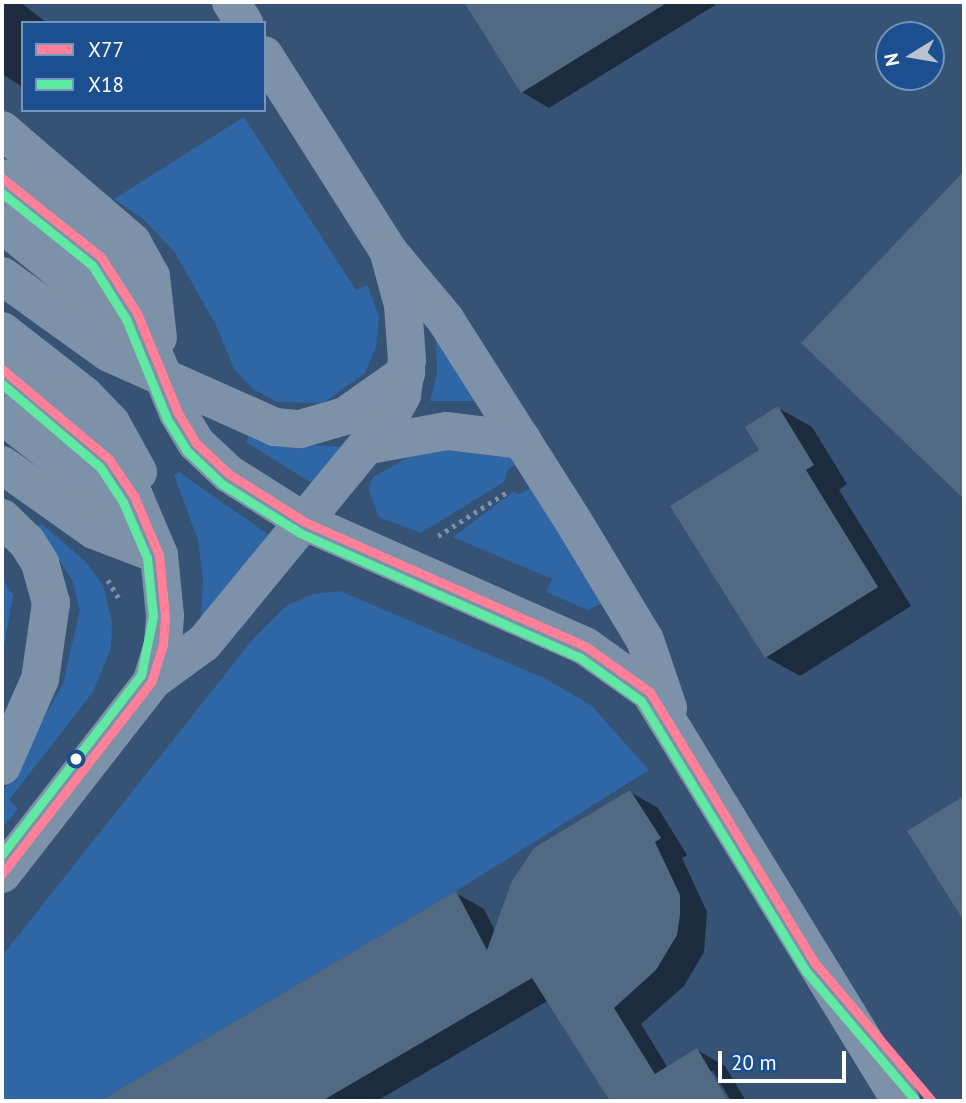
<!DOCTYPE html>
<html>
<head>
<meta charset="utf-8">
<style>
	body { margin:0 }
	#map { position:relative; width:966px; height:1103px; overflow:hidden; background:#365274; font-family:"PT Sans",sans-serif }
	div>[style] { position:absolute }
	.green>* { inset:0; background:#2f66a5 }
	.shadow>* { inset:0; background:#0007 }
	.building>* { inset:0; background:#526984 }
	.path>* { height:4.5px; margin-top:-2.25px; transform-origin:0; background:repeating-linear-gradient(90deg,#7d92a8 0 3.5px,transparent 0 8.5px) }
	.minor>* { height:38px; margin:-19px; padding:0 19px; transform-origin:19px; border-radius:19px; background:#7d92a8 }
	.bus-1>* { height:9px; margin:-4.5px; padding:0 4.5px; transform-origin:4.5px; border-radius:4.5px; background:#ff8098 }
	.bus-2>* { height:9px; margin:-4.5px; padding:0 4.5px; transform-origin:4.5px; border-radius:4.5px; background:#60e9a3 }
	.dots>* { width:19px; height:19px; translate:-50% -50%; box-sizing:border-box; border:4px solid #1b4f8f; border-radius:50% }
	span { translate:-50% -50%; white-space:nowrap; text-align:center; line-height:1.15; -webkit-text-stroke:7px #1b4f8f; paint-order:stroke }
	.frame { position:absolute; inset:0; border:4px solid #fff; pointer-events:none }
	.legend { position:absolute; left:21px; top:21px; width:245px; height:91px; box-sizing:border-box; background:#1b4f8f; border:2px solid #7695bc; margin:0; padding:9px 12px; list-style:none; font-size:21px; color:#fff }
	.legend li { display:flex; align-items:center; gap:14px; height:35px }
	.legend b { width:35px; border:2px solid #7695bc }
	.north { position:absolute; left:875px; top:21px; width:70px; height:70px; box-sizing:border-box; background:#1b4f8f; border:2px solid #7695bc; border-radius:50%; rotate:259deg; font-size:19px; font-weight:700; line-height:28px; text-align:center; color:#fff }
	.north::after { content:''; display:block; margin:auto; width:24px; height:32px; background:#b9c2ce; clip-path:polygon(50% 0,100% 100%,50% 72%,0 100%) }
	.scale { position:absolute; left:718px; top:1051px; width:128px; height:32px; box-sizing:border-box; border:4px solid #fff; border-top:0; padding-left:9px; font-size:21px; line-height:24px; white-space:nowrap; color:#fff; -webkit-text-stroke:5px #1b4f8f; paint-order:stroke }
</style>
</head>
<body>
<div id="map">
	<div class="green">
		<i style="clip-path:polygon(244px 117px,356px 290px,367px 285px,379px 317px,376px 347px,365px 373px,323px 403px,277px 402px,253px 389px,234px 369px,216px 325px,174px 251px,143px 219px,114px 199px)"></i>
		<i style="clip-path:polygon(436px 333px,477px 401px,430px 401px,437px 374px)"></i>
		<i style="clip-path:polygon(249px 436px,281px 443px,346px 447px,315px 485px,246px 442px)"></i>
		<i style="clip-path:polygon(447px 450px,512px 458px,516px 464px,508px 469px,504px 482px,421px 533px,379px 517px,368px 488px,373px 477px,411px 456px)"></i>
		<i style="clip-path:polygon(179px 472px,272px 537px,201px 621px,203px 579px,198px 540px,174px 475px)"></i>
		<i style="clip-path:polygon(532px 487px,602px 603px,588px 610px,546px 592px,552px 579px,453px 537px,513px 492px,520px 494px)"></i>
		<i style="clip-path:polygon(42px 524px,85px 561px,103px 585px,112px 621px,111px 648px,93px 692px,9px 800px,18px 809px,2px 829px,2px 793px,63px 684px,80px 610px,72px 580px,37px 526px)"></i>
		<i style="clip-path:polygon(2px 578px,13px 595px,2px 659px)"></i>
		<i style="clip-path:polygon(340px 591px,544px 678px,591px 705px,649px 770px,456px 891px,100px 1101px,2px 1101px,2px 956px,253px 639px,286px 606px,313px 594px)"></i>
	</div>
	<div class="shadow">
		<i style="clip-path:polygon(2px 2px,20px 2px,47px 23px,23px 23px,21px 86px,2px 74px)"></i>
		<i style="clip-path:polygon(467px 2px,720px 2px,549px 108px,522px 92px)"></i>
		<i style="clip-path:polygon(964px 174px,964px 497px,803px 343px)"></i>
		<i style="clip-path:polygon(778px 408px,812px 427px,847px 484px,839px 490px,911px 606px,800px 676px,766px 657px,761px 450px)"></i>
		<i style="clip-path:polygon(630px 792px,658px 808px,687px 855px,682px 858px,707px 912px,704px 952px,684px 986px,641px 1024px,668px 1068px,697px 1050px,725px 1066px,746px 1101px,731px 1101px,713px 1071px,709px 1071px,726px 1101px,610px 1101px,549px 1000px,377px 1101px,104px 1101px,456px 893px,484px 909px,495px 931px)"></i>
		<i style="clip-path:polygon(964px 798px,964px 918px,910px 831px)"></i>
	</div>
	<div class="building">
		<i style="clip-path:polygon(464px 2px,668px 2px,521px 93px)"></i>
		<i style="clip-path:polygon(964px 171px,964px 499px,801px 343px)"></i>
		<i style="clip-path:polygon(778px 406px,814px 465px,806px 470px,878px 587px,765px 658px,670px 506px,759px 450px,745px 427px)"></i>
		<i style="clip-path:polygon(630px 790px,661px 838px,655px 842px,680px 895px,680px 915px,677px 935px,656px 970px,614px 1008px,655px 1074px,697px 1048px,728px 1101px,610px 1101px,532px 978px,322px 1101px,100px 1101px,456px 891px,487px 950px,512px 881px,534px 848px)"></i>
		<i style="clip-path:polygon(964px 796px,964px 921px,907px 831px)"></i>
	</div>
	<div class="path">
		<i style="left:438px;top:536px;width:82px;rotate:-32.5deg"></i>
		<i style="left:108px;top:580px;width:23px;rotate:59deg"></i>
	</div>
	<div class="minor">
		<i style="left:231px;top:2px;width:25px;rotate:58deg"></i>
		<i style="left:264px;top:55px;width:233px;rotate:57.6deg"></i>
		<i style="left:389px;top:252px;width:87px;rotate:50.1deg"></i>
		<i style="left:445px;top:319px;width:237px;rotate:57.6deg"></i>
		<i style="left:572px;top:519px;width:141px;rotate:58.9deg"></i>
		<i style="left:645px;top:640px;width:72px;rotate:71.3deg"></i>
		<i style="left:2px;top:130px;width:172px;rotate:40.7deg"></i>
		<i style="left:132px;top:242px;width:39px;rotate:61deg"></i>
		<i style="left:151px;top:276px;width:62px;rotate:83.6deg"></i>
		<i style="left:2px;top:178px;width:127px;rotate:38.6deg"></i>
		<i style="left:101px;top:257px;width:67px;rotate:57.3deg"></i>
		<i style="left:137px;top:313px;width:108px;rotate:67.7deg"></i>
		<i style="left:178px;top:413px;width:35px;rotate:59deg"></i>
		<i style="left:196px;top:443px;width:45px;rotate:43.2deg"></i>
		<i style="left:229px;top:474px;width:90px;rotate:32.3deg"></i>
		<i style="left:305px;top:522px;width:306px;rotate:23.9deg"></i>
		<i style="left:585px;top:646px;width:80px;rotate:35.3deg"></i>
		<i style="left:650px;top:692px;width:480px;rotate:58.5deg"></i>
		<i style="left:2px;top:224px;width:107px;rotate:38.9deg"></i>
		<i style="left:85px;top:291px;width:89px;rotate:48.6deg"></i>
		<i style="left:2px;top:276px;width:132px;rotate:35.7deg"></i>
		<i style="left:109px;top:353px;width:182px;rotate:24deg"></i>
		<i style="left:275px;top:427px;width:25px;rotate:5deg"></i>
		<i style="left:300px;top:429px;width:47px;rotate:-16.1deg"></i>
		<i style="left:345px;top:416px;width:75px;rotate:-35.2deg"></i>
		<i style="left:2px;top:331px;width:104px;rotate:38deg"></i>
		<i style="left:84px;top:395px;width:39px;rotate:46deg"></i>
		<i style="left:111px;top:423px;width:56px;rotate:61.1deg"></i>
		<i style="left:2px;top:369px;width:95px;rotate:38.6deg"></i>
		<i style="left:76px;top:428px;width:45px;rotate:43.2deg"></i>
		<i style="left:109px;top:459px;width:45px;rotate:56deg"></i>
		<i style="left:134px;top:496px;width:64px;rotate:67deg"></i>
		<i style="left:159px;top:555px;width:61px;rotate:84.4deg"></i>
		<i style="left:165px;top:616px;width:28px;rotate:94deg"></i>
		<i style="left:163px;top:644px;width:39px;rotate:107deg"></i>
		<i style="left:2px;top:415px;width:131px;rotate:38.2deg"></i>
		<i style="left:105px;top:496px;width:40px;rotate:45deg"></i>
		<i style="left:369px;top:445px;width:79px;rotate:-10.2deg"></i>
		<i style="left:447px;top:431px;width:76px;rotate:6.8deg"></i>
		<i style="left:2px;top:465px;width:113px;rotate:35.2deg"></i>
		<i style="left:94px;top:530px;width:67px;rotate:20.9deg"></i>
		<i style="left:2px;top:518px;width:35px;rotate:44deg"></i>
		<i style="left:27px;top:542px;width:25px;rotate:58deg"></i>
		<i style="left:40px;top:563px;width:41px;rotate:74.6deg"></i>
		<i style="left:51px;top:603px;width:77px;rotate:98.2deg"></i>
		<i style="left:40px;top:679px;width:95px;rotate:113.6deg"></i>
		<i style="left:2px;top:874px;width:244px;rotate:-52.1deg"></i>
		<i style="left:152px;top:681px;width:64px;rotate:-36.2deg"></i>
		<i style="left:204px;top:643px;width:295px;rotate:-50.6deg"></i>
		<i style="left:391px;top:415px;width:23px;rotate:-61deg"></i>
		<i style="left:402px;top:395px;width:35px;rotate:-82deg"></i>
		<i style="left:407px;top:360px;width:55px;rotate:-94.2deg"></i>
		<i style="left:403px;top:305px;width:50px;rotate:-105.2deg"></i>
	</div>
	<div class="bus-1">
		<i style="left:2px;top:178px;width:127px;rotate:38.6deg"></i>
		<i style="left:101px;top:257px;width:67px;rotate:57.3deg"></i>
		<i style="left:137px;top:313px;width:108px;rotate:67.7deg"></i>
		<i style="left:178px;top:413px;width:35px;rotate:59deg"></i>
		<i style="left:196px;top:443px;width:45px;rotate:43.2deg"></i>
		<i style="left:229px;top:474px;width:90px;rotate:32.3deg"></i>
		<i style="left:305px;top:522px;width:306px;rotate:23.9deg"></i>
		<i style="left:585px;top:646px;width:80px;rotate:35.3deg"></i>
		<i style="left:650px;top:692px;width:317px;rotate:58.7deg"></i>
		<i style="left:815px;top:963px;width:181px;rotate:49.7deg"></i>
		<i style="left:2px;top:369px;width:140px;rotate:40.1deg"></i>
		<i style="left:109px;top:459px;width:45px;rotate:56deg"></i>
		<i style="left:134px;top:496px;width:64px;rotate:67deg"></i>
		<i style="left:159px;top:555px;width:61px;rotate:84.4deg"></i>
		<i style="left:165px;top:616px;width:28px;rotate:94deg"></i>
		<i style="left:163px;top:644px;width:39px;rotate:107deg"></i>
		<i style="left:152px;top:681px;width:244px;rotate:127.9deg"></i>
	</div>
	<div class="bus-2">
		<i style="left:2px;top:193px;width:115px;rotate:38.7deg"></i>
		<i style="left:92px;top:265px;width:64px;rotate:57.8deg"></i>
		<i style="left:126px;top:319px;width:108px;rotate:67.7deg"></i>
		<i style="left:167px;top:419px;width:38px;rotate:58deg"></i>
		<i style="left:187px;top:451px;width:48px;rotate:43.3deg"></i>
		<i style="left:222px;top:484px;width:92px;rotate:32.1deg"></i>
		<i style="left:300px;top:533px;width:305px;rotate:24deg"></i>
		<i style="left:579px;top:657px;width:76px;rotate:35.4deg"></i>
		<i style="left:641px;top:701px;width:315px;rotate:58.6deg"></i>
		<i style="left:805px;top:970px;width:172px;rotate:49.7deg"></i>
		<i style="left:2px;top:384px;width:128px;rotate:40.3deg"></i>
		<i style="left:100px;top:467px;width:42px;rotate:56.7deg"></i>
		<i style="left:123px;top:502px;width:61px;rotate:66.8deg"></i>
		<i style="left:147px;top:558px;width:58px;rotate:84.1deg"></i>
		<i style="left:153px;top:616px;width:60px;rotate:101.5deg"></i>
		<i style="left:141px;top:675px;width:227px;rotate:127.8deg"></i>
	</div>
	<div class="dots">
		<i style="left:76px;top:759px;background:#fff"></i>
	</div>
	<div class="frame"></div>
	<ul class="legend">
	<li><b style="height:9px;background:#ff8098"></b>X77</li>
	<li><b style="height:9px;background:#60e9a3"></b>X18</li>
	</ul>
	<div class="north">N</div>
	<div class="scale">20 m</div>
</div>
</body>
</html>
